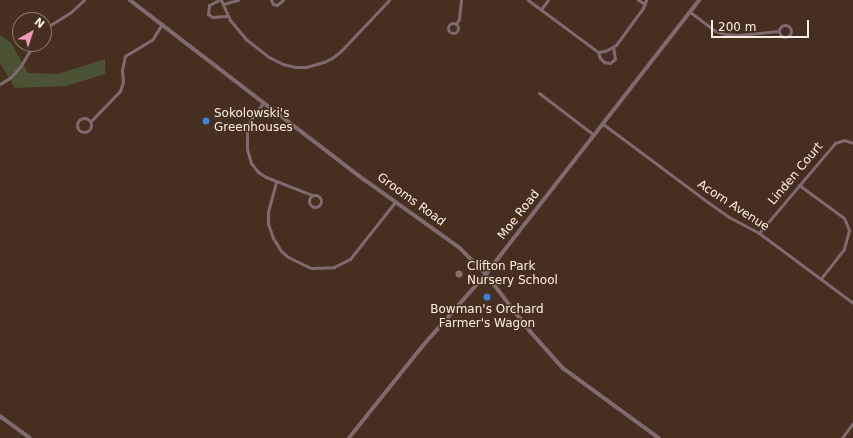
<!DOCTYPE html>
<html>
<head>
<meta charset="utf-8">
<style>
	body { margin:0 }
	#map { position:relative; width:853px; height:438px; overflow:hidden; background:#452f20; font-family:"DejaVu Sans",sans-serif }
	div>[style] { position:absolute }
	.green>* { inset:0; background:#4c5234 }
	.minor>* { height:3px; margin:-1.5px; padding:0 1.5px; transform-origin:1.5px; border-radius:1.5px; background:#7f6b6f }
	.minor>.ring { margin:-1.5px; padding:0; box-sizing:content-box; background:none; border:3px solid #7f6b6f; border-radius:50% }
	.tertiary>* { height:3.5px; margin:-1.75px; padding:0 1.75px; transform-origin:1.75px; border-radius:1.75px; background:#7f6b6f }
	.dots>* { width:11px; height:11px; translate:-50% -50%; box-sizing:border-box; border:2px solid #452f20; border-radius:50% }
	span { translate:-50% -50%; white-space:nowrap; text-align:center; line-height:1.15; -webkit-text-stroke:3px #452f20; paint-order:stroke }
	.poi-label { font-size:12px; color:#fdefe5 }
	.left { translate:0 -50%; text-align:left }
	.street-label { font-size:12px; color:#fdefe5 }
	.north { position:absolute; left:12px; top:12px; width:40px; height:40px; box-sizing:border-box; background:#452f20; border:1px solid #8f7c6f; border-radius:50%; rotate:39deg; font-size:11px; font-weight:700; line-height:16px; text-align:center; color:#fdefe5 }
	.north::after { content:''; display:block; margin:auto; width:14px; height:18px; background:#ef9ab8; clip-path:polygon(50% 0,100% 100%,50% 72%,0 100%) }
	.scale { position:absolute; left:711px; top:20px; width:98px; height:18px; box-sizing:border-box; border:2px solid #fdefe5; border-top:0; padding-left:5px; font-size:12px; line-height:14px; white-space:nowrap; color:#fdefe5; -webkit-text-stroke:3px #452f20; paint-order:stroke }
</style>
</head>
<body>
<div id="map">
	<div class="green">
		<i style="clip-path:polygon(0 35px,11px 43px,28px 73px,58px 74px,105px 59px,105px 74px,66px 86px,15px 88px,0 63px)"></i>
	</div>
	<div class="minor">
		<i style="left:219px;top:0;width:11px;rotate:153deg"></i>
		<i style="left:209px;top:5px;width:9px;rotate:96deg"></i>
		<i style="left:208px;top:14px;width:5px;rotate:37deg"></i>
		<i style="left:212px;top:17px;width:15px;rotate:-4deg"></i>
		<i style="left:221px;top:0;width:22px;rotate:66deg"></i>
		<i style="left:230px;top:20px;width:26px;rotate:50deg"></i>
		<i style="left:247px;top:40px;width:28px;rotate:38deg"></i>
		<i style="left:269px;top:57px;width:16px;rotate:27deg"></i>
		<i style="left:283px;top:64px;width:12px;rotate:14deg"></i>
		<i style="left:295px;top:67px;width:11px"></i>
		<i style="left:306px;top:67px;width:19px;rotate:-16deg"></i>
		<i style="left:324px;top:62px;width:9px;rotate:-27deg"></i>
		<i style="left:332px;top:58px;width:11px;rotate:-38deg"></i>
		<i style="left:341px;top:51px;width:70px;rotate:-46.7deg"></i>
		<i style="left:271px;top:0;width:4px;rotate:63deg"></i>
		<i style="left:273px;top:4px;width:4px;rotate:14deg"></i>
		<i style="left:277px;top:5px;width:8px;rotate:-40deg"></i>
		<i style="left:528px;top:0;width:87px;rotate:36.6deg"></i>
		<i style="left:598px;top:52px;width:6px;rotate:72deg"></i>
		<i style="left:600px;top:58px;width:6px;rotate:45deg"></i>
		<i style="left:604px;top:62px;width:6px;rotate:9deg"></i>
		<i style="left:610px;top:63px;width:6px;rotate:-39deg"></i>
		<i style="left:615px;top:59px;width:12px;rotate:-99deg"></i>
		<i style="left:638px;top:0;width:8px;rotate:30deg"></i>
		<i style="left:223px;top:4px;width:16px;rotate:-15deg"></i>
		<i style="left:541px;top:9px;width:11px;rotate:-52deg"></i>
		<i style="left:690px;top:12px;width:31px;rotate:37deg"></i>
		<i style="left:715px;top:31px;width:10px;rotate:17deg"></i>
		<i style="left:725px;top:34px;width:13px;rotate:4deg"></i>
		<i style="left:738px;top:35px;width:40px;rotate:-5.7deg"></i>
		<i class="ring" style="left:448px;top:23px;width:7px;height:7px"></i>
		<i style="left:456px;top:24px;width:6px;rotate:-59deg"></i>
		<i style="left:459px;top:19px;width:19px;rotate:-84deg"></i>
		<i class="ring" style="left:779px;top:25px;width:9px;height:9px"></i>
		<i style="left:44px;top:29px;width:32px;rotate:-32deg"></i>
		<i style="left:71px;top:12px;width:18px;rotate:-43deg"></i>
		<i style="left:598px;top:52px;width:7px;rotate:-8deg"></i>
		<i style="left:605px;top:51px;width:13px;rotate:-29deg"></i>
		<i style="left:616px;top:45px;width:46px;rotate:-53.9deg"></i>
		<i style="left:643px;top:8px;width:9px;rotate:-69deg"></i>
		<i style="left:0;top:84px;width:13px;rotate:-32deg"></i>
		<i style="left:11px;top:77px;width:13px;rotate:-48deg"></i>
		<i style="left:20px;top:67px;width:27px;rotate:-59deg"></i>
		<i style="left:539px;top:93px;width:69px;rotate:37.4deg"></i>
		<i style="left:263px;top:103px;width:22px;rotate:126deg"></i>
		<i style="left:250px;top:121px;width:9px;rotate:111deg"></i>
		<i style="left:247px;top:129px;width:20px;rotate:90deg"></i>
		<i style="left:247px;top:149px;width:15px;rotate:74deg"></i>
		<i style="left:251px;top:163px;width:11px;rotate:52deg"></i>
		<i style="left:258px;top:172px;width:9px;rotate:32deg"></i>
		<i style="left:266px;top:177px;width:49px;rotate:21.4deg"></i>
		<i class="ring" style="left:77px;top:118px;width:11px;height:11px"></i>
		<i style="left:91px;top:121px;width:42px;rotate:-46deg"></i>
		<i style="left:120px;top:91px;width:9px;rotate:-72deg"></i>
		<i style="left:123px;top:82px;width:12px;rotate:-95deg"></i>
		<i style="left:122px;top:70px;width:14px;rotate:-78deg"></i>
		<i style="left:125px;top:56px;width:31px;rotate:-31deg"></i>
		<i style="left:152px;top:40px;width:19px;rotate:-58deg"></i>
		<i style="left:603px;top:124px;width:132px;rotate:36.7deg"></i>
		<i style="left:709px;top:203px;width:24px;rotate:35deg"></i>
		<i style="left:729px;top:217px;width:34px;rotate:28deg"></i>
		<i style="left:759px;top:233px;width:117px;rotate:36.7deg"></i>
		<i style="left:276px;top:182px;width:30px;rotate:105deg"></i>
		<i style="left:268px;top:211px;width:13px;rotate:90deg"></i>
		<i style="left:268px;top:224px;width:15px;rotate:70deg"></i>
		<i style="left:273px;top:238px;width:15px;rotate:58deg"></i>
		<i style="left:281px;top:251px;width:9px;rotate:41deg"></i>
		<i style="left:288px;top:257px;width:25px;rotate:26deg"></i>
		<i style="left:311px;top:268px;width:23px;rotate:-2deg"></i>
		<i style="left:334px;top:267px;width:18px;rotate:-27deg"></i>
		<i style="left:350px;top:259px;width:73px;rotate:-51.7deg"></i>
		<i style="left:799px;top:185px;width:56px;rotate:36.3deg"></i>
		<i style="left:844px;top:218px;width:13px;rotate:67deg"></i>
		<i style="left:849px;top:230px;width:20px;rotate:105deg"></i>
		<i style="left:844px;top:249px;width:37px;rotate:128deg"></i>
		<i class="ring" style="left:309px;top:195px;width:9px;height:9px"></i>
		<i style="left:759px;top:233px;width:118px;rotate:-49.8deg"></i>
		<i style="left:835px;top:143px;width:9px;rotate:-18deg"></i>
		<i style="left:844px;top:140px;width:9px;rotate:18deg"></i>
		<i style="left:842px;top:438px;width:19px;rotate:-54deg"></i>
	</div>
	<div class="tertiary">
		<i style="left:130px;top:0;width:296px;rotate:37.5deg"></i>
		<i style="left:365px;top:180px;width:115px;rotate:35.5deg"></i>
		<i style="left:459px;top:247px;width:38px;rotate:45deg"></i>
		<i style="left:486px;top:274px;width:72px;rotate:52.3deg"></i>
		<i style="left:530px;top:331px;width:50px;rotate:48.3deg"></i>
		<i style="left:563px;top:368px;width:119px;rotate:36.1deg"></i>
		<i style="left:0;top:416px;width:37px;rotate:36deg"></i>
		<i style="left:349px;top:438px;width:115px;rotate:-51.3deg"></i>
		<i style="left:421px;top:348px;width:98px;rotate:-48.7deg"></i>
		<i style="left:486px;top:274px;width:347px;rotate:-52.1deg"></i>
	</div>
	<div class="dots">
		<i style="left:206px;top:121px;background:#3f7fe0"></i>
		<i style="left:459px;top:274px;background:#8d6e63"></i>
		<i style="left:487px;top:297px;background:#3f7fe0"></i>
	</div>
	<div class="poi-label">
		<span class="left" style="left:214px;top:121px">Sokolowski's<br>Greenhouses</span>
		<span class="left" style="left:467px;top:274px">Clifton Park<br>Nursery School</span>
		<span style="left:487px;top:317px">Bowman's Orchard<br>Farmer's Wagon</span>
	</div>
	<div class="street-label">
		<span style="left:796px;top:174px;rotate:-50deg">Linden Court</span>
		<span style="left:411px;top:200px;rotate:36deg">Grooms Road</span>
		<span style="left:733px;top:206px;rotate:33deg">Acorn Avenue</span>
		<span style="left:519px;top:215px;rotate:-52deg">Moe Road</span>
	</div>
	<div class="north">N</div>
	<div class="scale">200 m</div>
</div>
</body>
</html>
